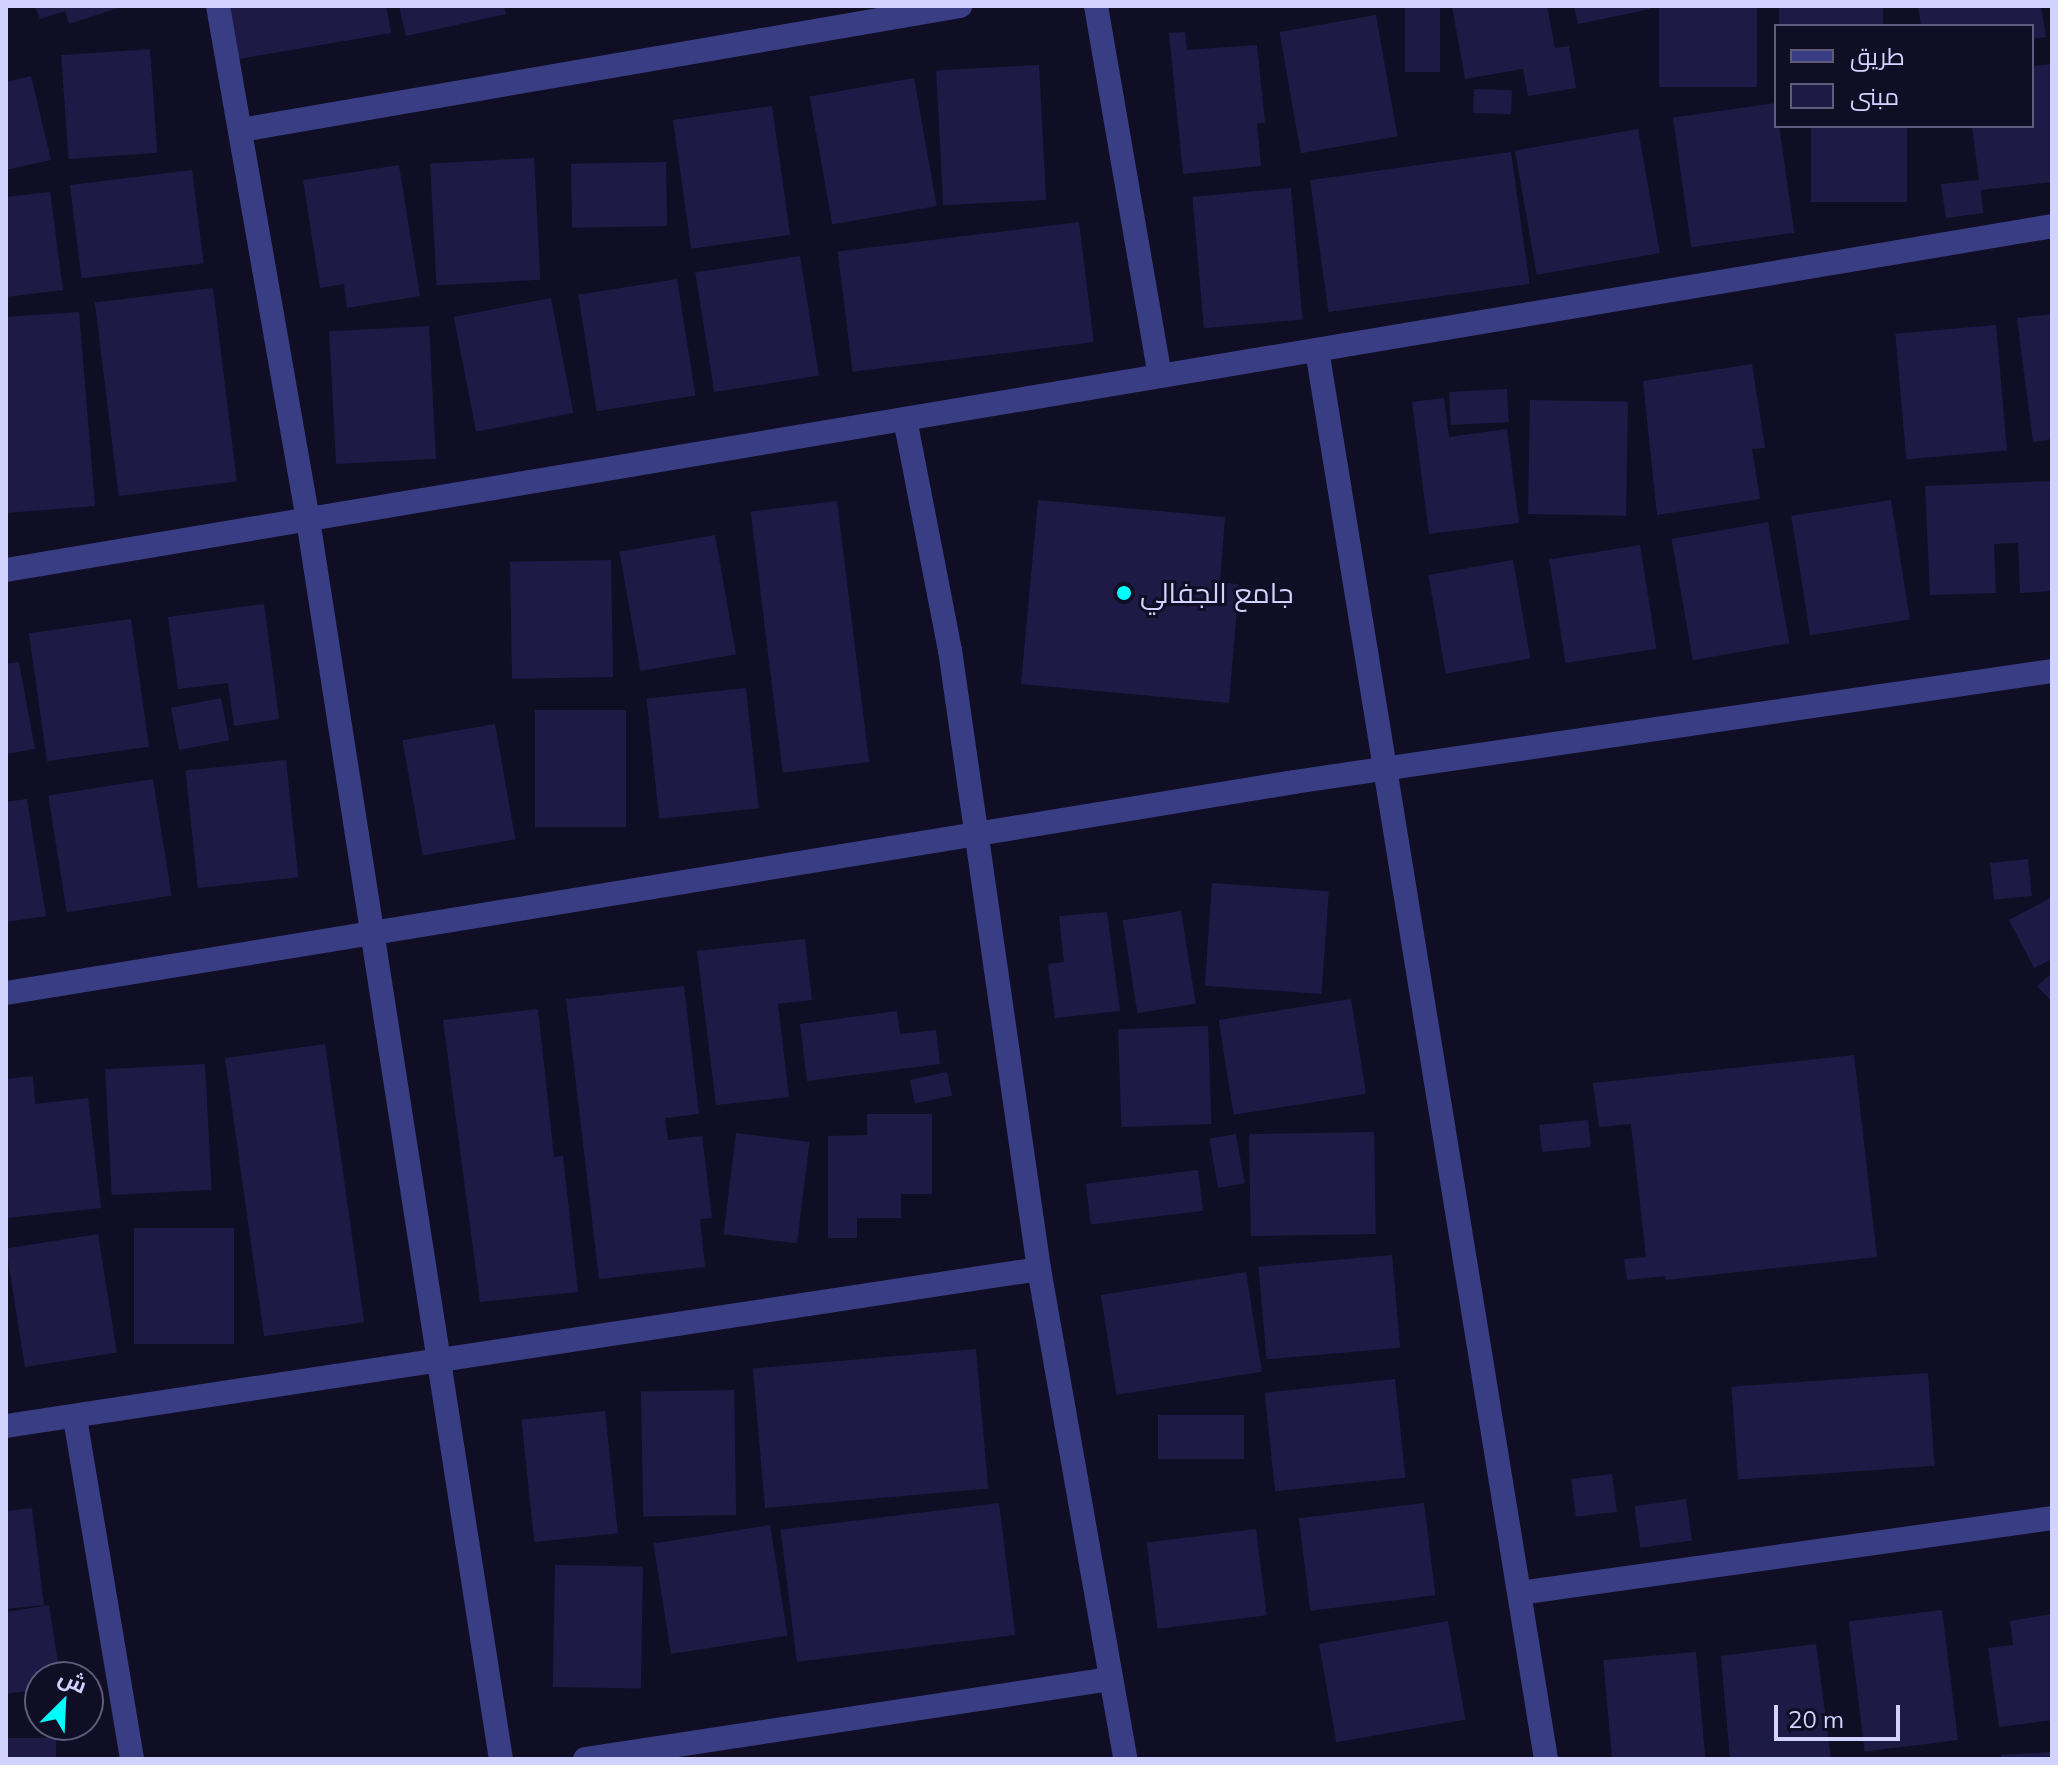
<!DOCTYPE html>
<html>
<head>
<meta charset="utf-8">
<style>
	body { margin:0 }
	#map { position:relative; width:2058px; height:1765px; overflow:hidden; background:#100e25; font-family:Mulish,Cairo,sans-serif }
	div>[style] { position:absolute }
	.building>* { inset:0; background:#1e1a46; transform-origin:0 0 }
	.street>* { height:24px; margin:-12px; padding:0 12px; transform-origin:12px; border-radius:12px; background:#393e84 }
	.dots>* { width:22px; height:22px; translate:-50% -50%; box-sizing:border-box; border:4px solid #100e25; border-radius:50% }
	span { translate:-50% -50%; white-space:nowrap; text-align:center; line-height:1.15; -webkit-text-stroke:6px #100e25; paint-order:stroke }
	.poi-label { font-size:28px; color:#d2d2ff }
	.left { translate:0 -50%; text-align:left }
	.frame { position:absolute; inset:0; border:8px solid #d2d2ff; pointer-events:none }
	.legend { position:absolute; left:1774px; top:24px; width:260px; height:104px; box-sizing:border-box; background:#100e25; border:2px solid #5e5c7c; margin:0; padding:10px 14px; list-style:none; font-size:24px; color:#d2d2ff }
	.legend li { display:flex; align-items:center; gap:16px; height:40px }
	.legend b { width:40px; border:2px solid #5e5c7c }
	.north { position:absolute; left:24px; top:1661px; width:80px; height:80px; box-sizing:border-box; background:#100e25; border:2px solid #5e5c7c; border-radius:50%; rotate:24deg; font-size:22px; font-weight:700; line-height:32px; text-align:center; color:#d2d2ff }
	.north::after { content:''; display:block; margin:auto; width:28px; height:36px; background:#00fdfc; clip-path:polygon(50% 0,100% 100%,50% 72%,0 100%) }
	.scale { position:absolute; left:1774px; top:1705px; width:126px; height:36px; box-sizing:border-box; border:4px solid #d2d2ff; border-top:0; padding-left:10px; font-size:24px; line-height:28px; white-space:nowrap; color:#d2d2ff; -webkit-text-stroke:6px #100e25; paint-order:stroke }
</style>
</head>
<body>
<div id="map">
	<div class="building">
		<i style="clip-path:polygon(35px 6px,121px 6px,121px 7px,69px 24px,65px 11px,40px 19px)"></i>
		<i style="clip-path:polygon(229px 6px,386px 6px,391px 33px,238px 59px)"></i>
		<i style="clip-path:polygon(399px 6px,504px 6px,506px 14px,406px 36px)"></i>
		<i style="left:1405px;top:6px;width:35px;height:66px"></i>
		<i style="clip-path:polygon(1452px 6px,1547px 6px,1555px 48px,1569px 46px,1576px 88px,1528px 96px,1523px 69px,1465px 79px)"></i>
		<i style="clip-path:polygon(1574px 6px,1650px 6px,1650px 9px,1578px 24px)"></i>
		<i style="left:1659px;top:6px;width:98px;height:81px"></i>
		<i style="left:1779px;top:6px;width:104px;height:20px"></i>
		<i style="clip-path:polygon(1918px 6px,2041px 6px,2046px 37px,2032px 39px,2032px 26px,1921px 26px)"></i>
		<i style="left:1376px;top:15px;width:123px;height:98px;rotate:80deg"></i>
		<i style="clip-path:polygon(1185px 32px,1187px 50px,1257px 45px,1265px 123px,1257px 123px,1261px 166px,1183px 174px,1169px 33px)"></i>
		<i style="left:150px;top:49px;width:104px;height:89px;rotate:86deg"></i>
		<i style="clip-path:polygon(2052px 64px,2052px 182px,1981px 190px,1983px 213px,1946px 218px,1941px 184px,1979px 180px,1972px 126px,2032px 126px,2032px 66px)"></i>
		<i style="left:1039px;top:65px;width:135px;height:103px;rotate:87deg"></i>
		<i style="clip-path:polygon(31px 76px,51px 160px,6px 170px,6px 82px)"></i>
		<i style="left:914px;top:78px;width:130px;height:106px;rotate:80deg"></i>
		<i style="left:1474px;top:89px;width:38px;height:24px;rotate:2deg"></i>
		<i style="left:1776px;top:103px;width:131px;height:104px;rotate:82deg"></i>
		<i style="left:772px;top:106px;width:130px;height:100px;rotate:82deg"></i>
		<i style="left:1811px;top:126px;width:96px;height:76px"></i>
		<i style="left:1638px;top:129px;width:126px;height:125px;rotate:80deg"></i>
		<i style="left:1511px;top:152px;width:133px;height:203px;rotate:82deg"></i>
		<i style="left:534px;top:158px;width:122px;height:104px;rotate:87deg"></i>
		<i style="left:666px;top:162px;width:64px;height:95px;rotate:89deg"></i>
		<i style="clip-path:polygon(399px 165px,420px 296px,347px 308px,344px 284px,320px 288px,303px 180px)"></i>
		<i style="left:192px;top:170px;width:94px;height:123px;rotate:83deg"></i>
		<i style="left:1291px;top:188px;width:132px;height:99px;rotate:85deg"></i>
		<i style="clip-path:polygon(50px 192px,63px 290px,6px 297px,6px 197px)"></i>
		<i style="left:1079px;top:222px;width:121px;height:243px;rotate:83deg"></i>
		<i style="left:800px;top:256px;width:121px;height:106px;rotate:81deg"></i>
		<i style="left:677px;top:279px;width:118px;height:100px;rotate:81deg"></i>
		<i style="left:213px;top:288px;width:195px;height:119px;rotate:83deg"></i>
		<i style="left:551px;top:298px;width:117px;height:99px;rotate:79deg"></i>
		<i style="clip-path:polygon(79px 312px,95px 506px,6px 513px,6px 317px)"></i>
		<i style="clip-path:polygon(2052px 314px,2052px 439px,2033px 442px,2017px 318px)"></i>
		<i style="left:1996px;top:325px;width:126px;height:101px;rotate:85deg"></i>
		<i style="left:429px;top:326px;width:133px;height:100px;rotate:87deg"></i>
		<i style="clip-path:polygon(1752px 364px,1765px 448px,1752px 449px,1760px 499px,1657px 515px,1643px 381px)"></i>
		<i style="left:1507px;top:389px;width:33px;height:58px;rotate:87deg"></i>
		<i style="clip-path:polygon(1444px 398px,1449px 437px,1507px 429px,1519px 523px,1429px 534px,1412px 402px)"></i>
		<i style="left:1530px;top:400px;width:98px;height:114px;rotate:1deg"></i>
		<i style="clip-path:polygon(2052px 481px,2052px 591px,2020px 593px,2018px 543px,1994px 544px,1996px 593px,1930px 595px,1925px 486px)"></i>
		<i style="clip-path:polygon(1038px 500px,1225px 517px,1220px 583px,1239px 584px,1229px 703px,1021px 684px)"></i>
		<i style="left:1891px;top:500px;width:121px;height:101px;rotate:81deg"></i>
		<i style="left:837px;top:501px;width:263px;height:87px;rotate:83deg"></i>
		<i style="left:1768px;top:522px;width:123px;height:98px;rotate:80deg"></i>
		<i style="left:715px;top:535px;width:121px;height:97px;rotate:80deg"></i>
		<i style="left:1640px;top:545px;width:105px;height:92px;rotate:81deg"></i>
		<i style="left:611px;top:560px;width:117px;height:101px;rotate:89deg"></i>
		<i style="left:1513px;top:560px;width:100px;height:86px;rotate:80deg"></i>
		<i style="clip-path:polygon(264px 604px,279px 719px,234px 726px,228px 683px,178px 689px,168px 617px)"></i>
		<i style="left:131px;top:619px;width:129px;height:103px;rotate:82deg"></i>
		<i style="clip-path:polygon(19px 662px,35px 749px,6px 754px,6px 664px)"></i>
		<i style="left:746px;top:688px;width:121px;height:100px;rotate:84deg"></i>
		<i style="left:221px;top:698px;width:43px;height:51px;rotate:79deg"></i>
		<i style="left:626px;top:710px;width:117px;height:91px;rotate:90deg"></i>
		<i style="left:495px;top:724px;width:117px;height:94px;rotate:80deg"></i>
		<i style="left:286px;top:760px;width:118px;height:101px;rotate:84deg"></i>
		<i style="left:153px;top:779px;width:118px;height:106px;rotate:81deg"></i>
		<i style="clip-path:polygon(27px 799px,46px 916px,6px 922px,6px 802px)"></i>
		<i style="left:2028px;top:859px;width:37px;height:38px;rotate:84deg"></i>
		<i style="left:1212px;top:883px;width:117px;height:103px;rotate:4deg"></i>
		<i style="clip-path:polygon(2052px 897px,2052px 959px,2034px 968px,2009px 920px)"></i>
		<i style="left:1181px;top:911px;width:94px;height:59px;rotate:81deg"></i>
		<i style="clip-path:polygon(1107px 912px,1120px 1011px,1055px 1018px,1048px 964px,1064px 962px,1059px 916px)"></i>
		<i style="clip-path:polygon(805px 939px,812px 1000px,778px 1004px,789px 1097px,716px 1105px,697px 951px)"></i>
		<i style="clip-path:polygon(2052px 973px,2052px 1002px,2037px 986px)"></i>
		<i style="clip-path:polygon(684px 986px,699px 1114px,665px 1118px,668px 1140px,702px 1136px,712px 1218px,700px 1219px,705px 1267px,599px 1279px,566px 999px)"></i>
		<i style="left:1351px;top:999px;width:96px;height:134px;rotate:81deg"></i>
		<i style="clip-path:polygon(538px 1009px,554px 1157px,563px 1156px,578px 1292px,480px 1302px,443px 1020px)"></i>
		<i style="clip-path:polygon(897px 1011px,900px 1034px,936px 1030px,940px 1064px,807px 1081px,800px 1024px)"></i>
		<i style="left:1208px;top:1026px;width:98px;height:90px;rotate:88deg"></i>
		<i style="left:325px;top:1044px;width:281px;height:101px;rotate:82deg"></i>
		<i style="clip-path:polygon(1854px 1055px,1877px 1257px,1666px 1280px,1665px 1276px,1627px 1280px,1624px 1259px,1646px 1257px,1631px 1124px,1599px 1127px,1593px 1083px)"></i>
		<i style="left:205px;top:1064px;width:126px;height:100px;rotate:87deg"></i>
		<i style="left:947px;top:1072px;width:24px;height:38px;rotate:78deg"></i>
		<i style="clip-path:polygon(33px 1076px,35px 1104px,88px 1098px,101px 1208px,6px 1218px,6px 1079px)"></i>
		<i style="clip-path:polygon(867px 1114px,932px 1114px,932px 1194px,901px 1194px,901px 1218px,857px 1218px,857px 1238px,828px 1238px,828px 1136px,867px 1135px)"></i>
		<i style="left:1588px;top:1120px;width:27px;height:49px;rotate:84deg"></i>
		<i style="left:1374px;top:1132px;width:102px;height:125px;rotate:89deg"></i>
		<i style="left:736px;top:1133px;width:74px;height:102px;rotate:7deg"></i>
		<i style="left:1236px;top:1134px;width:50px;height:27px;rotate:80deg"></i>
		<i style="left:1198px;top:1170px;width:41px;height:113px;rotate:83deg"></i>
		<i style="left:134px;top:1228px;width:100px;height:116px"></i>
		<i style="left:98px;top:1234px;width:120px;height:93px;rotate:81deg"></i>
		<i style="left:1392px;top:1255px;width:93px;height:134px;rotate:85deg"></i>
		<i style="left:1246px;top:1272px;width:101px;height:147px;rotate:81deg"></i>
		<i style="left:976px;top:1349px;width:140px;height:224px;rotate:85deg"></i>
		<i style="left:1928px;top:1373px;width:93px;height:197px;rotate:86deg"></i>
		<i style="left:1395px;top:1379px;width:99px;height:131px;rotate:84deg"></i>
		<i style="left:734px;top:1390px;width:125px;height:93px;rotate:89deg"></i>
		<i style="left:605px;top:1411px;width:123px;height:84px;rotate:84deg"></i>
		<i style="left:1244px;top:1415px;width:44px;height:86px;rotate:90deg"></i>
		<i style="left:1612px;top:1474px;width:38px;height:41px;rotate:83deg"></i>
		<i style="left:1686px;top:1499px;width:42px;height:52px;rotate:82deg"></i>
		<i style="left:999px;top:1503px;width:133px;height:220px;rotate:83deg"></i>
		<i style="left:1424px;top:1503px;width:93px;height:126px;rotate:83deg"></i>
		<i style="clip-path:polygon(32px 1508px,44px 1605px,6px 1609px,6px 1511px)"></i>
		<i style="left:770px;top:1525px;width:112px;height:118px;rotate:81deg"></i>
		<i style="left:1256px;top:1529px;width:87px;height:110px;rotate:83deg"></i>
		<i style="left:555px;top:1565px;width:88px;height:122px;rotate:1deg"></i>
		<i style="clip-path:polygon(49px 1605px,60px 1677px,40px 1677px,40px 1689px,6px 1694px,6px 1612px)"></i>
		<i style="left:1942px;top:1610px;width:131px;height:94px;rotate:83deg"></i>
		<i style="clip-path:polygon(2052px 1614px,2052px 1720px,1999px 1727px,1988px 1648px,2013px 1645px,2010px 1621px)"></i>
		<i style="left:1448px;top:1621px;width:100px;height:131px;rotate:80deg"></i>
		<i style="clip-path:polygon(1816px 1644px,1831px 1759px,1730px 1759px,1721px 1656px)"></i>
		<i style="left:1696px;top:1652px;width:107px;height:93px;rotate:85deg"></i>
		<i style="left:56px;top:1738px;width:21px;height:50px;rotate:90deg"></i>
		<i style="clip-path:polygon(2052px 1752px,2052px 1759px,2001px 1759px,2001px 1755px)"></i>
	</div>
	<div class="street">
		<i style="left:218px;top:6px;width:522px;rotate:80.07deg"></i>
		<i style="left:308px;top:520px;width:1254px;rotate:81.15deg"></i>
		<i style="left:1096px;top:6px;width:375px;rotate:80.2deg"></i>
		<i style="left:241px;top:130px;width:730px;rotate:-9.79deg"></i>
		<i style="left:1317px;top:350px;width:1427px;rotate:80.77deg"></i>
		<i style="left:905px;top:419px;width:235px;rotate:79deg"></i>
		<i style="left:950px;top:650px;width:625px;rotate:81.82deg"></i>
		<i style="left:1039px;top:1269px;width:497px;rotate:80deg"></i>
		<i style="left:6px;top:570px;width:2075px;rotate:-9.54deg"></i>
		<i style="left:6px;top:993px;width:1305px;rotate:-9.3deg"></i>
		<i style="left:1294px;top:782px;width:766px;rotate:-8.33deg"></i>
		<i style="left:75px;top:1418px;width:346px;rotate:80.5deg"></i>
		<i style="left:6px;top:1426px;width:1045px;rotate:-8.64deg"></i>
		<i style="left:1520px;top:1593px;width:537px;rotate:-8.02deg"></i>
		<i style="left:585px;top:1759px;width:532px;rotate:-8.65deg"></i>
	</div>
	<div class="dots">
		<i style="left:1124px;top:593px;background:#00fdfc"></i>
	</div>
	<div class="poi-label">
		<span class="left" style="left:1140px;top:593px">جامع الجفالي</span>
	</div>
	<div class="frame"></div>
	<ul class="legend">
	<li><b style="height:10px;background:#393e84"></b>طريق</li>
	<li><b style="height:22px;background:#1e1a46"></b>مبنى</li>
	</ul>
	<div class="north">ش</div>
	<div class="scale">20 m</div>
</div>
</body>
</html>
